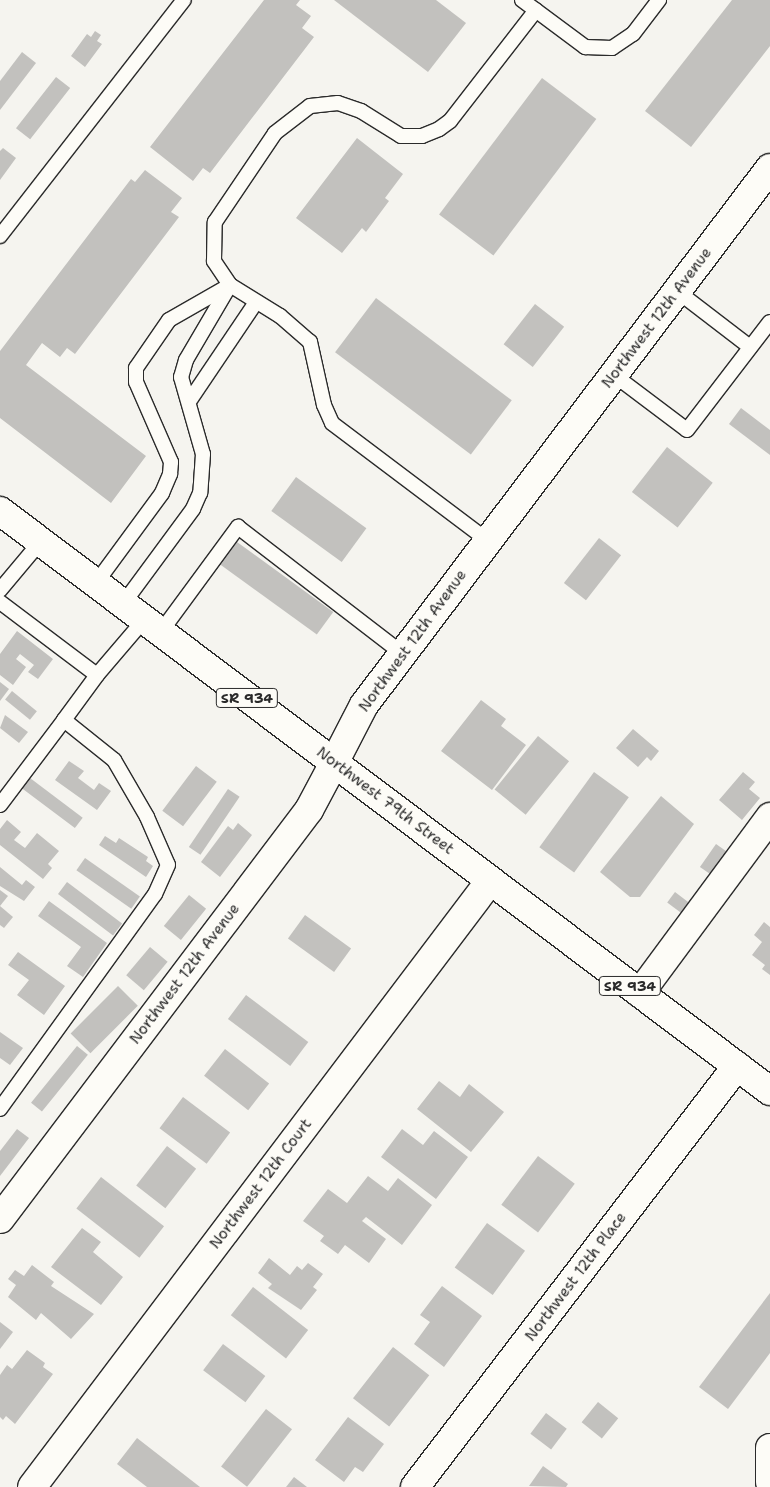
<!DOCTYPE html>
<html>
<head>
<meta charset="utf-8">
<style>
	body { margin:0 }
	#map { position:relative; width:770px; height:1487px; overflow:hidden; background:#f5f4ef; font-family:"Shantell Sans",sans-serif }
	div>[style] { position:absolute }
	.building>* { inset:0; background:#c2c1be; transform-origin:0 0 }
	.roads { filter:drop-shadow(1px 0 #2b2b2b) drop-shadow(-1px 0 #2b2b2b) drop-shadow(0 1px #2b2b2b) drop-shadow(0 -1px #2b2b2b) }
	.lane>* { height:14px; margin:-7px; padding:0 7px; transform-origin:7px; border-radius:7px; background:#fdfcf7 }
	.street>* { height:28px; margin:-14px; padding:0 14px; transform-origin:14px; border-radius:14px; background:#fdfcf7 }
	.secondary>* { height:28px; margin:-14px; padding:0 14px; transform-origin:14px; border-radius:14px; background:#fdfcf7 }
	.primary>* { height:28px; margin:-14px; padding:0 14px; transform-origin:14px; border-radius:14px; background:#fdfcf7 }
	span { translate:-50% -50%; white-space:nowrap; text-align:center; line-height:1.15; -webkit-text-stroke:4.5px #fdfcf7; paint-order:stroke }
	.shield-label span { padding:1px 4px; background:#fdfcf7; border:1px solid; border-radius:4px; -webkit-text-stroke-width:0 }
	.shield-label { font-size:14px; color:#2b2b2b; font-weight:700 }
	.street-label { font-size:15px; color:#2b2b2b }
</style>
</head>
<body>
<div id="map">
	<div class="building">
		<i style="clip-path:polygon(264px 0,300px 0,296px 5px,311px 16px,302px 28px,314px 37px,210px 173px,203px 168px,193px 181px,150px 147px)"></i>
		<i style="clip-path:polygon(334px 0,436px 0,466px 23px,428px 72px)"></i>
		<i style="clip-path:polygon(732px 0,770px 0,770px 46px,691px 147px,645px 111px)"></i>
		<i style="clip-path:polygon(95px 31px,101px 35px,97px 41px,102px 44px,85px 67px,71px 56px,87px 34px,91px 37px)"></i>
		<i style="clip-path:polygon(22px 52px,36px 63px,0 110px,0 81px)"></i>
		<i style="left:56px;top:77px;width:18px;height:65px;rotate:38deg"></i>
		<i style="left:542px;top:78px;width:68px;height:171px;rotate:37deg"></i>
		<i style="clip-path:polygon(357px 138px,403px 174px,385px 198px,389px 201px,366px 232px,362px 228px,342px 253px,296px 218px)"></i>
		<i style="clip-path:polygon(3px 148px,16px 158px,0 180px,0 151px)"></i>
		<i style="clip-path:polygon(145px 170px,182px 198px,171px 212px,179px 217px,75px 354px,67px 348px,60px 357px,42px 343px,26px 365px,146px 456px,111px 503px,0 418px,0 351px,131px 179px,135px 182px)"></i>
		<i style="left:376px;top:298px;width:170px;height:68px;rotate:37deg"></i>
		<i style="left:535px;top:304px;width:37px;height:51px;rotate:38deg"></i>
		<i style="clip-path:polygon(741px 408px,770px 430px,770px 455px,729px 424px)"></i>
		<i style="left:667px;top:447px;width:58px;height:57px;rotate:38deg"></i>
		<i style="left:296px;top:477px;width:87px;height:42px;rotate:36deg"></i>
		<i style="left:599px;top:538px;width:28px;height:57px;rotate:38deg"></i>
		<i style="left:237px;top:542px;width:119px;height:28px;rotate:36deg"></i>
		<i style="clip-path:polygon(17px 631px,53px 659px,38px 679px,28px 672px,34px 665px,20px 654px,16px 659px,26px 667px,13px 685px,0 675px,0 654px)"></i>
		<i style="clip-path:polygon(0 682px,9px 689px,0 701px)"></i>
		<i style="left:12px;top:691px;width:32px;height:11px;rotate:39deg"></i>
		<i style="clip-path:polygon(481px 700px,506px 719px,501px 726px,526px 745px,492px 790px,441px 751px)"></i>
		<i style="clip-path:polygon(5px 715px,28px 732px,19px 743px,0 728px)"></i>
		<i style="clip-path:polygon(633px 729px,659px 751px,651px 761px,647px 757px,638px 767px,616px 748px)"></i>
		<i style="left:538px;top:736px;width:40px;height:69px;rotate:39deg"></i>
		<i style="clip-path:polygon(69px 761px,84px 771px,78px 778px,94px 790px,99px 783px,111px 791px,97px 810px,55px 780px)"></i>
		<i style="left:196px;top:766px;width:26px;height:56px;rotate:37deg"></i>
		<i style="left:594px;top:772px;width:43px;height:93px;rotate:36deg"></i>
		<i style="clip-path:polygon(743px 772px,755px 782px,749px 789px,760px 798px,742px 820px,719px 800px)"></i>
		<i style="left:30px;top:778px;width:66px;height:13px;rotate:37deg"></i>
		<i style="left:228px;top:789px;width:14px;height:70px;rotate:34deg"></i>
		<i style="clip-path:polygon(661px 796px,694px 824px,640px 897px,630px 897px,600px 872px)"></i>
		<i style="clip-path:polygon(7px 820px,21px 832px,14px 840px,25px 848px,37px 833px,59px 851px,48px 864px,52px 868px,43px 879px,0 845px,0 829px)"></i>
		<i style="clip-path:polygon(238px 823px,252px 835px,220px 877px,201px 862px,228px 826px,233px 830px)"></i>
		<i style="clip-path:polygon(105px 836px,116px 843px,119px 838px,148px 857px,146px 861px,153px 866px,146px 877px,99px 845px)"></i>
		<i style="left:716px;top:844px;width:16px;height:28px;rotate:35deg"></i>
		<i style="left:85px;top:858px;width:67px;height:15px;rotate:35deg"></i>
		<i style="clip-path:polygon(0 867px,22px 885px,26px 880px,35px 887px,24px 901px,0 886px)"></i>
		<i style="left:67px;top:882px;width:69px;height:15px;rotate:37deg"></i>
		<i style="clip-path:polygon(0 890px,8px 896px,0 906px)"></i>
		<i style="left:675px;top:892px;width:21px;height:13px;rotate:37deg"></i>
		<i style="left:189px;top:895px;width:22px;height:40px;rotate:39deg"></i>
		<i style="clip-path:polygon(49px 901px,107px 943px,83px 977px,67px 966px,81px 947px,38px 916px)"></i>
		<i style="clip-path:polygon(0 906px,13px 917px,4px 928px,0 925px)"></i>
		<i style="left:305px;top:915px;width:57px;height:29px;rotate:36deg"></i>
		<i style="clip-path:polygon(764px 922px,770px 927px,770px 975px,762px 969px,765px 965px,752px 955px,762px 942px,754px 935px)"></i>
		<i style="left:150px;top:947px;width:23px;height:37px;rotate:40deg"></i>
		<i style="clip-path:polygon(18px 952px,65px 986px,44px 1015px,17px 995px,29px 980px,8px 965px)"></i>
		<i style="left:118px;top:986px;width:28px;height:67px;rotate:45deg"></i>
		<i style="left:246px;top:995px;width:78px;height:30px;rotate:37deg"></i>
		<i style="clip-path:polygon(0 1032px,23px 1048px,10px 1065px,0 1058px)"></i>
		<i style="left:77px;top:1046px;width:14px;height:73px;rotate:39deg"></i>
		<i style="left:225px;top:1049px;width:56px;height:34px;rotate:38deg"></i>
		<i style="clip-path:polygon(439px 1081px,460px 1097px,469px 1084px,504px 1112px,471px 1152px,417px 1109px)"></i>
		<i style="left:183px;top:1097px;width:59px;height:39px;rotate:37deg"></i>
		<i style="clip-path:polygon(17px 1129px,29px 1138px,0 1176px,0 1151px)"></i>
		<i style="clip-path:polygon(402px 1129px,423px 1145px,434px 1131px,468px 1157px,436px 1199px,381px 1157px)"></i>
		<i style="left:167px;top:1146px;width:37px;height:50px;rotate:38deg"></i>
		<i style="left:538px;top:1156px;width:46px;height:61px;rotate:37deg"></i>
		<i style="clip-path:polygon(368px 1176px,388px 1191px,398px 1178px,432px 1205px,402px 1245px,366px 1217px,362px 1221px,386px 1239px,369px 1263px,345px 1245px,338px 1254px,320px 1241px,324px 1236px,303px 1221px,328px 1189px,347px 1203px)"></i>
		<i style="left:101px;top:1177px;width:80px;height:40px;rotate:38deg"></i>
		<i style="left:487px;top:1223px;width:47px;height:55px;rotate:36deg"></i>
		<i style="clip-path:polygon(82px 1228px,101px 1242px,93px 1252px,123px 1277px,101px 1305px,51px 1267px)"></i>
		<i style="clip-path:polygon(269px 1258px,290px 1275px,297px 1266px,302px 1270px,308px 1263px,323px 1274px,313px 1287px,317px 1290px,301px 1310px,268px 1288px,272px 1284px,258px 1273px)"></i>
		<i style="clip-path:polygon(32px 1265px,54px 1282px,51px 1286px,94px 1314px,71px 1339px,41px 1313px,36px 1320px,8px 1297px,16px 1285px,8px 1279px,15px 1270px,24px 1276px)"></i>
		<i style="clip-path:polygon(442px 1286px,482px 1316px,444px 1367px,414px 1344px,430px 1322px,420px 1315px)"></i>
		<i style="left:253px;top:1287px;width:70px;height:36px;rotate:38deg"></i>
		<i style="clip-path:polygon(770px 1293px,770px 1353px,728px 1409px,699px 1387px)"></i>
		<i style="clip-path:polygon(0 1322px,13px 1332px,0 1349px)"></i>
		<i style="left:223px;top:1344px;width:53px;height:33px;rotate:37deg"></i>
		<i style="left:393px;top:1347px;width:46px;height:65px;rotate:38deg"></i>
		<i style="clip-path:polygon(27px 1350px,45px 1363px,43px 1367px,53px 1374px,15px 1424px,6px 1416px,3px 1420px,0 1417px,0 1375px,7px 1365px,12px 1369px)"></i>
		<i style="left:598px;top:1402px;width:26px;height:26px;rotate:39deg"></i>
		<i style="left:266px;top:1409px;width:33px;height:73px;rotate:38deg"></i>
		<i style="left:546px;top:1413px;width:26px;height:26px;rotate:37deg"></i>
		<i style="clip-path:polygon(348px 1417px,384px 1444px,363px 1472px,355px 1467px,344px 1482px,315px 1460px)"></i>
		<i style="clip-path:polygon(137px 1438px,200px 1487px,147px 1487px,117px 1464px)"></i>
		<i style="clip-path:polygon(543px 1466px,568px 1484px,566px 1487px,529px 1486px)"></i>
		<i style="clip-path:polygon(294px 1477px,307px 1487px,286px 1487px)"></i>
	</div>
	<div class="roads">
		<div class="lane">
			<i style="left:522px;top:0;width:79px;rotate:36.7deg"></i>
			<i style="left:585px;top:47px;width:27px;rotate:2deg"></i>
			<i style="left:612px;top:48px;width:25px;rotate:-34deg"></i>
			<i style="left:633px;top:34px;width:43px;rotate:-52.6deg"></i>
			<i style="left:0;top:236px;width:299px;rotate:-52.1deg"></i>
			<i style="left:677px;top:291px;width:92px;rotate:37.5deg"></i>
			<i style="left:614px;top:375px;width:91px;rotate:37deg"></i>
			<i style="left:687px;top:430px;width:136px;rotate:-52.5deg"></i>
			<i style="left:190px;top:400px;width:118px;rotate:-56deg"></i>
			<i style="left:487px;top:540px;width:194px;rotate:-143deg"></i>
			<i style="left:332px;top:423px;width:20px;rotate:-114deg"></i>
			<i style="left:324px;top:405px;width:65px;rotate:-102.5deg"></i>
			<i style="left:310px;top:342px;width:40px;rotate:-139deg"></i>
			<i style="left:280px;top:316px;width:59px;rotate:-148.2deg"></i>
			<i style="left:230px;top:285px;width:29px;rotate:-124deg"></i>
			<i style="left:214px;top:261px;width:39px;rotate:-89deg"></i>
			<i style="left:215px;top:222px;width:107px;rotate:-56deg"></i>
			<i style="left:275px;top:133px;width:44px;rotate:-37.6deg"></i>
			<i style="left:310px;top:106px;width:28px;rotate:-6deg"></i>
			<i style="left:338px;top:103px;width:24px;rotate:19deg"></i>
			<i style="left:361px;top:111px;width:47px;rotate:32deg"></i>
			<i style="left:401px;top:136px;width:21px"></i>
			<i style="left:422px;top:136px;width:18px;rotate:-22deg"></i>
			<i style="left:439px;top:129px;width:14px;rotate:-36deg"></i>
			<i style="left:450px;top:121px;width:140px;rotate:-52.2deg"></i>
			<i style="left:96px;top:583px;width:112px;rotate:-53.7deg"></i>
			<i style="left:162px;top:493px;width:21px;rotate:-67deg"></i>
			<i style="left:170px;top:474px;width:12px;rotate:-85deg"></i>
			<i style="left:171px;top:462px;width:87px;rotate:-113.6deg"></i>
			<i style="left:136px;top:382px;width:14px;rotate:-90deg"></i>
			<i style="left:136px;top:368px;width:58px;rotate:-55.5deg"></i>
			<i style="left:169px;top:320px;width:70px;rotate:-29.8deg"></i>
			<i style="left:230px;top:285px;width:87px;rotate:120.4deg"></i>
			<i style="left:186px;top:360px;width:18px;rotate:106deg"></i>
			<i style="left:181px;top:377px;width:80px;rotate:74.1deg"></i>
			<i style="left:203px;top:454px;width:39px;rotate:94deg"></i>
			<i style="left:200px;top:493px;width:17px;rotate:114deg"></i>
			<i style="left:193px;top:509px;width:118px;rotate:126.4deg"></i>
			<i style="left:0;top:590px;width:64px;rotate:-50.1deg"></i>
			<i style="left:0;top:602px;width:121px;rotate:37deg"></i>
			<i style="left:97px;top:675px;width:72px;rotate:-49.5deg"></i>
			<i style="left:160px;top:633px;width:132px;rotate:-53.7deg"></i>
			<i style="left:238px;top:527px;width:208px;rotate:37.6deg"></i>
			<i style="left:64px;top:720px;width:56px;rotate:-53.7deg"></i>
			<i style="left:0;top:805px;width:106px;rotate:-53deg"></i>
			<i style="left:64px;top:720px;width:64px;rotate:38.7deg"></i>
			<i style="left:114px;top:760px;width:66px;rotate:59.9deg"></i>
			<i style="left:147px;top:817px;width:52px;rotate:66.4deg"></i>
			<i style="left:168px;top:865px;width:32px;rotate:114deg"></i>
			<i style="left:155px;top:894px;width:265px;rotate:125.8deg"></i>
		</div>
		<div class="street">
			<i style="left:640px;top:993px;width:219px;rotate:-53.5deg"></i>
			<i style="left:0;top:1219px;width:513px;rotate:-52.93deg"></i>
			<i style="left:309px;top:810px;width:53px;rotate:-62deg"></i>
			<i style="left:770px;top:1448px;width:34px;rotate:90deg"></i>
			<i style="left:32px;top:1487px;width:760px;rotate:-52.92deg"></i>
			<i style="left:415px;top:1487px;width:530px;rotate:-52.59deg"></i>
		</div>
		<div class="secondary">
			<i style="left:334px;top:763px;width:65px;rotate:-62.7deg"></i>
			<i style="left:364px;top:705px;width:673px;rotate:-52.91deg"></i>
		</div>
		<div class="primary">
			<i style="left:0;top:511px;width:964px;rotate:36.99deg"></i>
		</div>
	</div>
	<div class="shield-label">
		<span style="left:247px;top:698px">SR 934</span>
		<span style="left:630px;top:986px">SR 934</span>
	</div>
	<div class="street-label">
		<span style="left:657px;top:318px;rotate:-53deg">Northwest 12th Avenue</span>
		<span style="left:413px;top:641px;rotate:-54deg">Northwest 12th Avenue</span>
		<span style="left:385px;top:801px;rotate:37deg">Northwest 79th Street</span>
		<span style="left:185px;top:974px;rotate:-53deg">Northwest 12th Avenue</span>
		<span style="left:261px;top:1184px;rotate:-53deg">Northwest 12th Court</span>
		<span style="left:576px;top:1277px;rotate:-53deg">Northwest 12th Place</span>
	</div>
</div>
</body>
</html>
